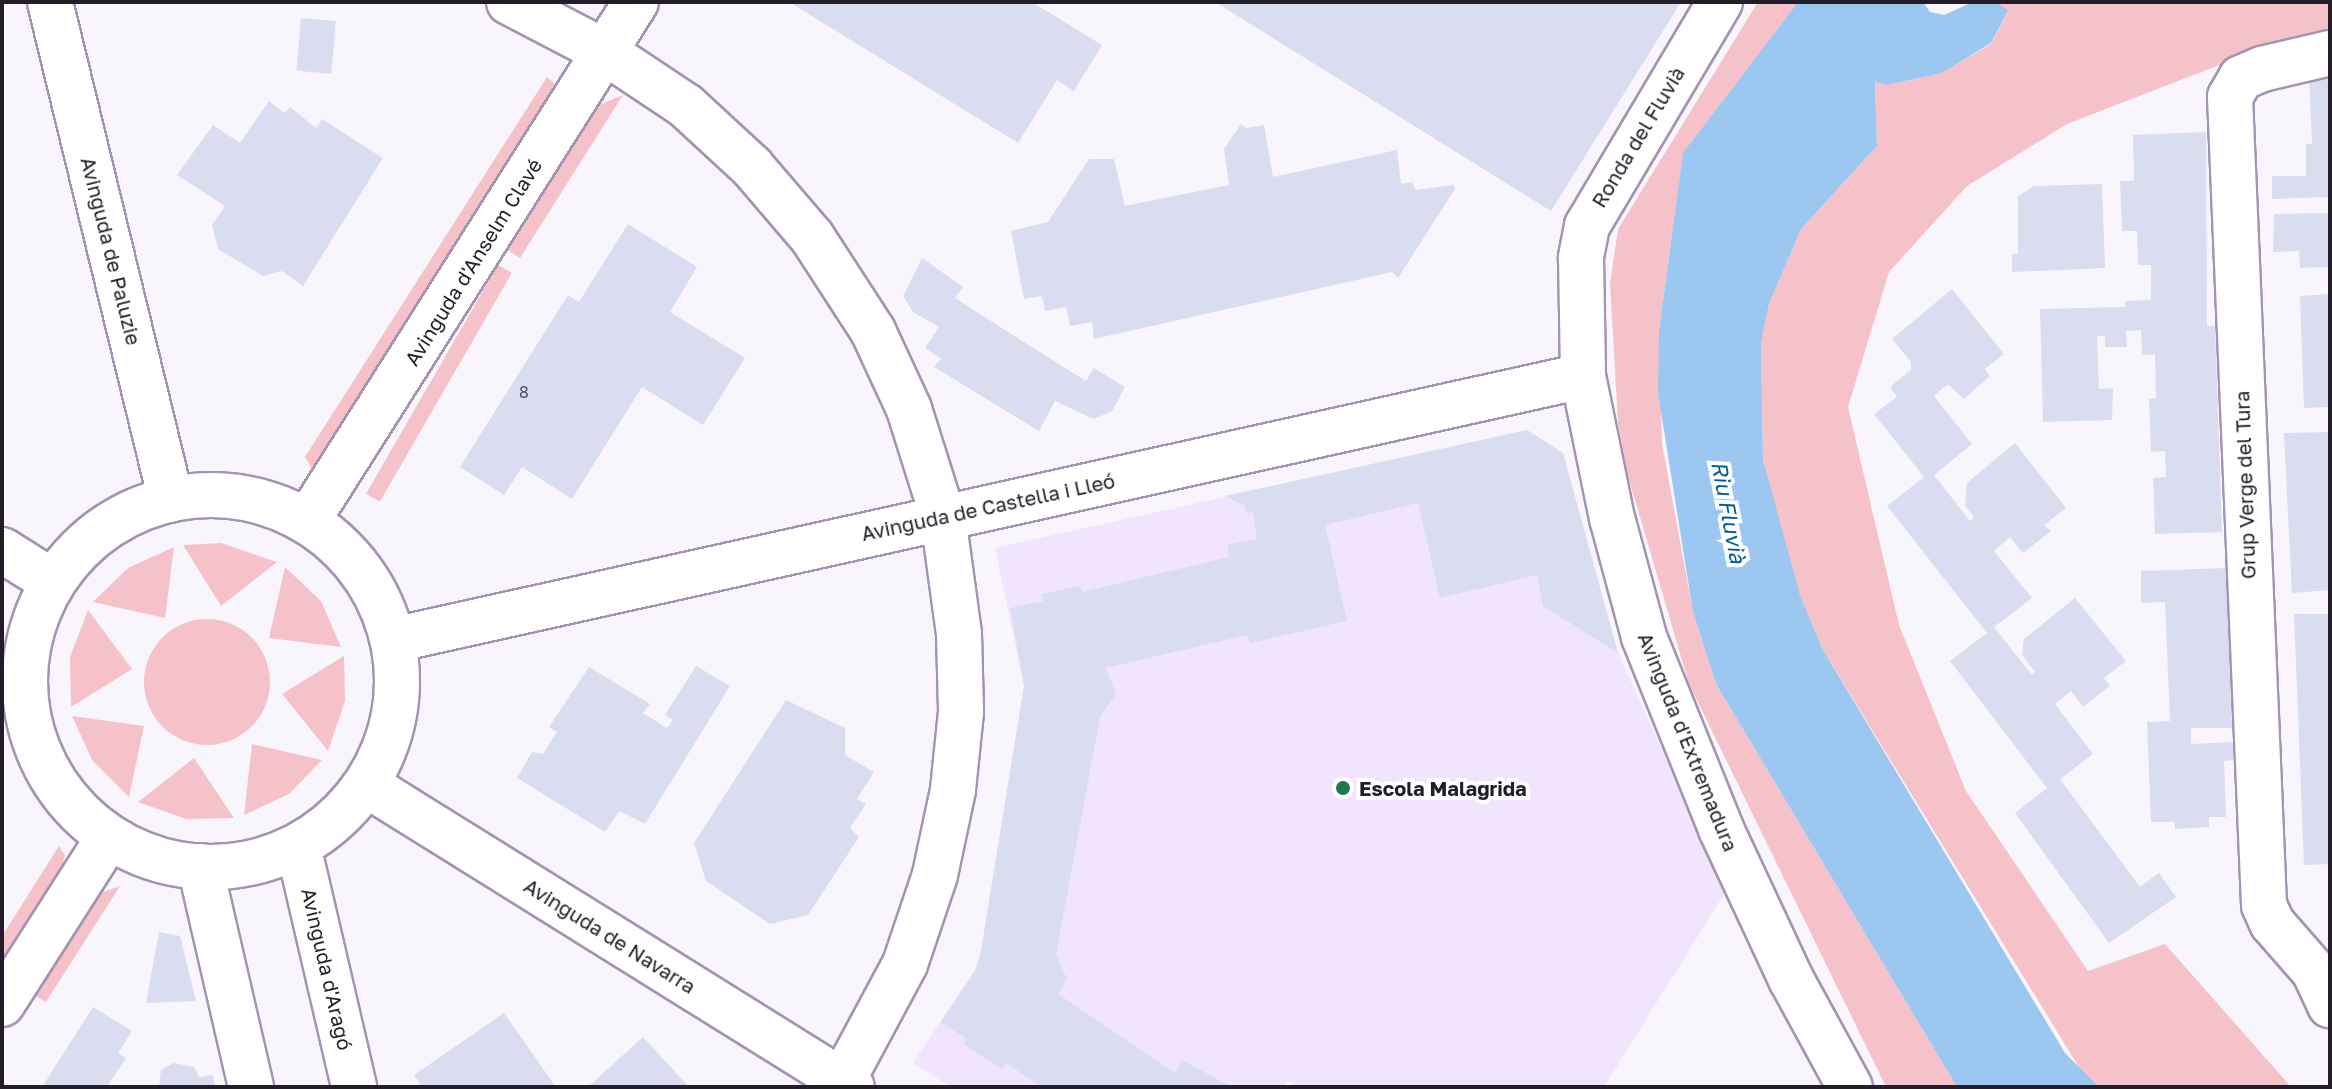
<!DOCTYPE html>
<html>
<head>
<meta charset="utf-8">
<style>
	body { margin:0 }
	#map { position:relative; width:2332px; height:1089px; overflow:hidden; background:#f9f5fc; font-family:"Golos Text",sans-serif }
	div>[style] { position:absolute }
	.built>* { inset:0; background:#f1e4fd }
	.green>* { inset:0; background:#f6c2ca; transform-origin:0 0 }
	.round { border-radius:50% }
	.water>* { inset:0; background:#9cc7f1 }
	.building>* { inset:0; background:#daddef; transform-origin:0 0 }
	.roads { filter:drop-shadow(2px 0 #a493b3) drop-shadow(-2px 0 #a493b3) drop-shadow(0 2px #a493b3) drop-shadow(0 -2px #a493b3) }
	.minor>* { height:44px; margin:-22px; padding:0 22px; transform-origin:22px; border-radius:22px; background:#fff }
	.minor>.ring { margin:-22px; padding:0; box-sizing:content-box; background:none; border:44px solid #fff; border-radius:50% }
	.dots>* { width:22px; height:22px; translate:-50% -50%; box-sizing:border-box; border:4px solid #fff; border-radius:50% }
	span { translate:-50% -50%; white-space:nowrap; text-align:center; line-height:1.15; -webkit-text-stroke:8px #fff; paint-order:stroke }
	.number-label { font-size:16px; color:#514c5a }
	.number-label span { -webkit-text-stroke-width:0 }
	.street-label { font-size:20px; color:#231c29 }
	.poi-label { font-size:20px; color:#231c29; font-weight:700 }
	.left { translate:0 -50%; text-align:left }
	.water-label { font-size:22px; color:#005a98; font-style:italic }
	.frame { position:absolute; inset:0; border:4px solid #231c29; pointer-events:none }
</style>
</head>
<body>
<div id="map">
	<div class="built">
		<i style="clip-path:polygon(1527px 430px,1563px 453px,1618px 653px,1726px 891px,1604px 1087px,1298px 1087px,1288px 1081px,1283px 1087px,951px 1087px,913px 1063px,979px 963px,1024px 686px,995px 548px)"></i>
	</div>
	<div class="green">
		<i style="clip-path:polygon(1758px 2px,1798px 2px,1683px 154px,1659px 331px,1662px 443px,1693px 612px,1716px 684px,1957px 1087px,1886px 1087px,1689px 684px,1628px 476px,1618px 423px,1610px 284px,1618px 229px)"></i>
		<i style="clip-path:polygon(1997px 2px,2330px 2px,2330px 32px,2266px 47px,2067px 124px,1967px 186px,1889px 272px,1848px 407px,1899px 625px,1966px 791px,2088px 971px,2165px 944px,2291px 1087px,2099px 1087px,2085px 1077px,1823px 650px,1800px 595px,1775px 512px,1763px 460px,1761px 344px,1769px 304px,1801px 229px,1877px 146px,1875px 82px,1887px 85px,1942px 73px,1991px 44px,2008px 12px)"></i>
		<i style="clip-path:polygon(547px 77px,554px 83px,549px 102px,312px 469px,305px 457px)"></i>
		<i style="clip-path:polygon(623px 95px,520px 258px,508px 250px,599px 105px)"></i>
		<i style="left:498px;top:265px;width:16px;height:264px;rotate:30deg"></i>
		<i style="clip-path:polygon(221px 543px,277px 562px,221px 606px,183px 545px)"></i>
		<i style="clip-path:polygon(174px 547px,165px 618px,93px 602px,128px 568px)"></i>
		<i style="clip-path:polygon(285px 567px,321px 601px,341px 647px,269px 638px)"></i>
		<i style="clip-path:polygon(88px 610px,132px 669px,71px 707px,70px 657px)"></i>
		<i class="round" style="left:144px;top:619px;width:126px;height:126px"></i>
		<i style="clip-path:polygon(344px 656px,345px 701px,328px 751px,282px 694px)"></i>
		<i style="clip-path:polygon(72px 716px,144px 726px,129px 797px,92px 760px)"></i>
		<i style="clip-path:polygon(252px 744px,322px 760px,289px 794px,244px 815px)"></i>
		<i style="clip-path:polygon(194px 758px,234px 818px,186px 819px,138px 802px)"></i>
		<i style="clip-path:polygon(59px 846px,65px 855px,61px 872px,2px 965px,2px 936px)"></i>
		<i style="clip-path:polygon(120px 886px,46px 1002px,35px 996px,100px 893px)"></i>
	</div>
	<div class="water">
		<i style="clip-path:polygon(1798px 2px,1923px 2px,1930px 12px,1944px 15px,1973px 2px,1997px 2px,2008px 11px,1991px 43px,1942px 73px,1887px 85px,1875px 82px,1877px 146px,1801px 229px,1769px 304px,1761px 344px,1763px 460px,1800px 595px,1823px 650px,2065px 1053px,2099px 1087px,1957px 1087px,1716px 684px,1693px 612px,1658px 393px,1659px 331px,1683px 153px)"></i>
	</div>
	<div class="building">
		<i style="clip-path:polygon(789px 2px,1032px 2px,1102px 45px,1074px 91px,1057px 80px,1018px 143px)"></i>
		<i style="clip-path:polygon(1215px 2px,1681px 2px,1551px 211px)"></i>
		<i style="left:301px;top:18px;width:35px;height:53px;rotate:5deg"></i>
		<i style="clip-path:polygon(2309px 77px,2330px 77px,2330px 197px,2272px 199px,2272px 176px,2306px 176px,2306px 144px,2312px 144px)"></i>
		<i style="clip-path:polygon(269px 101px,284px 113px,290px 107px,316px 128px,322px 119px,383px 158px,303px 286px,282px 271px,263px 276px,218px 249px,212px 225px,225px 206px,177px 175px,213px 125px,240px 143px)"></i>
		<i style="clip-path:polygon(1241px 124px,1246px 128px,1264px 125px,1273px 177px,1397px 150px,1401px 184px,1412px 182px,1416px 190px,1453px 185px,1455px 189px,1398px 278px,1392px 272px,1094px 339px,1092px 322px,1070px 326px,1066px 307px,1045px 311px,1042px 296px,1024px 299px,1011px 231px,1048px 222px,1089px 159px,1114px 159px,1125px 206px,1229px 185px,1224px 149px)"></i>
		<i style="clip-path:polygon(2206px 132px,2207px 326px,2215px 326px,2222px 532px,2155px 534px,2153px 478px,2166px 477px,2165px 451px,2151px 452px,2149px 399px,2156px 398px,2155px 354px,2142px 355px,2141px 330px,2126px 331px,2127px 347px,2105px 347px,2105px 336px,2097px 336px,2099px 389px,2113px 388px,2112px 420px,2043px 422px,2040px 309px,2125px 307px,2125px 301px,2151px 300px,2151px 265px,2138px 265px,2137px 231px,2122px 231px,2120px 181px,2134px 181px,2133px 135px)"></i>
		<i style="clip-path:polygon(2102px 184px,2105px 268px,2012px 272px,2012px 254px,2018px 254px,2018px 196px,2034px 186px)"></i>
		<i style="clip-path:polygon(2330px 213px,2330px 267px,2300px 268px,2299px 251px,2273px 252px,2274px 214px)"></i>
		<i style="clip-path:polygon(628px 224px,697px 267px,670px 312px,745px 358px,703px 425px,642px 387px,572px 499px,522px 467px,504px 495px,460px 467px,568px 295px,579px 302px)"></i>
		<i style="clip-path:polygon(922px 258px,963px 287px,955px 298px,1019px 339px,1086px 381px,1094px 368px,1125px 387px,1112px 411px,1094px 419px,1055px 401px,1039px 431px,934px 367px,941px 359px,925px 348px,939px 327px,913px 312px,903px 296px)"></i>
		<i style="clip-path:polygon(1952px 289px,2004px 354px,1985px 369px,1990px 376px,1964px 399px,1948px 384px,1934px 396px,1972px 444px,1934px 475px,1970px 521px,1974px 517px,1965px 506px,1967px 483px,2015px 443px,2066px 508px,2044px 525px,2051px 531px,2023px 553px,2010px 537px,1994px 551px,2032px 598px,1994px 627px,2032px 675px,2035px 672px,2022px 655px,2024px 639px,2075px 598px,2126px 661px,2104px 678px,2110px 686px,2083px 707px,2071px 691px,2055px 704px,2093px 754px,2060px 779px,2140px 887px,2159px 873px,2176px 897px,2109px 943px,2015px 813px,2047px 788px,1950px 661px,1987px 633px,1887px 506px,1924px 477px,1874px 414px,1897px 397px,1890px 387px,1911px 370px,1911px 362px,1892px 339px)"></i>
		<i style="clip-path:polygon(2330px 294px,2330px 407px,2304px 408px,2300px 296px)"></i>
		<i style="clip-path:polygon(1527px 430px,1563px 453px,1618px 653px,1543px 606px,1537px 575px,1440px 598px,1418px 503px,1325px 525px,1347px 621px,1250px 643px,1247px 635px,1106px 668px,1116px 694px,1100px 717px,1056px 955px,1067px 979px,1058px 994px,1175px 1073px,1182px 1060px,1232px 1087px,1042px 1087px,1006px 1063px,1002px 1069px,963px 1044px,967px 1039px,941px 1022px,975px 971px,981px 951px,1024px 686px,1010px 608px,1043px 601px,1042px 594px,1080px 586px,1082px 592px,1229px 557px,1227px 545px,1257px 539px,1253px 512px,1245px 513px,1245px 506px,1225px 496px)"></i>
		<i style="clip-path:polygon(2330px 432px,2330px 590px,2292px 593px,2284px 433px)"></i>
		<i style="clip-path:polygon(2226px 568px,2232px 728px,2191px 728px,2191px 744px,2233px 742px,2233px 760px,2224px 761px,2226px 817px,2209px 817px,2209px 827px,2175px 829px,2175px 822px,2151px 822px,2147px 722px,2170px 721px,2165px 602px,2141px 603px,2141px 571px)"></i>
		<i style="clip-path:polygon(2294px 614px,2330px 614px,2330px 864px,2304px 865px)"></i>
		<i style="clip-path:polygon(696px 666px,730px 686px,645px 824px,619px 811px,605px 832px,517px 778px,532px 752px,543px 754px,557px 732px,549px 727px,589px 667px,650px 704px,643px 713px,667px 728px,673px 720px,665px 715px)"></i>
		<i style="clip-path:polygon(786px 700px,845px 728px,845px 755px,874px 772px,857px 799px,866px 804px,850px 828px,859px 837px,808px 915px,770px 924px,706px 881px,694px 843px)"></i>
		<i style="clip-path:polygon(159px 932px,180px 936px,196px 1001px,146px 1003px)"></i>
		<i style="clip-path:polygon(93px 1007px,132px 1031px,118px 1053px,126px 1058px,107px 1087px,42px 1087px)"></i>
		<i style="clip-path:polygon(504px 1013px,556px 1087px,422px 1087px,414px 1075px)"></i>
		<i style="clip-path:polygon(643px 1037px,689px 1087px,592px 1087px,590px 1085px)"></i>
		<i style="clip-path:polygon(174px 1063px,194px 1067px,199px 1077px,213px 1075px,215px 1087px,159px 1087px,161px 1070px)"></i>
	</div>
	<div class="roads">
		<div class="minor">
			<i style="left:50px;top:2px;width:512px;rotate:76.34deg"></i>
			<i style="left:509px;top:2px;width:108px;rotate:27.5deg"></i>
			<i style="left:605px;top:52px;width:97px;rotate:33.7deg"></i>
			<i style="left:686px;top:106px;width:90px;rotate:42.7deg"></i>
			<i style="left:752px;top:167px;width:92px;rotate:49.4deg"></i>
			<i style="left:812px;top:237px;width:112px;rotate:57deg"></i>
			<i style="left:873px;top:331px;width:86px;rotate:65.2deg"></i>
			<i style="left:909px;top:409px;width:113px;rotate:72.5deg"></i>
			<i style="left:943px;top:517px;width:118px;rotate:82.2deg"></i>
			<i style="left:959px;top:634px;width:78px;rotate:88.5deg"></i>
			<i style="left:961px;top:712px;width:78px;rotate:95.9deg"></i>
			<i style="left:953px;top:790px;width:87px;rotate:102deg"></i>
			<i style="left:935px;top:875px;width:94px;rotate:108.6deg"></i>
			<i style="left:905px;top:964px;width:140px;rotate:118.2deg"></i>
			<i style="left:1720px;top:2px;width:261px;rotate:120.7deg"></i>
			<i style="left:1587px;top:226px;width:33px;rotate:101deg"></i>
			<i style="left:1581px;top:258px;width:118px;rotate:89deg"></i>
			<i style="left:1583px;top:376px;width:145px;rotate:78.5deg"></i>
			<i style="left:1612px;top:518px;width:123px;rotate:74.9deg"></i>
			<i style="left:1644px;top:637px;width:207px;rotate:68.1deg"></i>
			<i style="left:1721px;top:829px;width:166px;rotate:65deg"></i>
			<i style="left:1791px;top:979px;width:123px;rotate:61.4deg"></i>
			<i style="left:2330px;top:53px;width:70px;rotate:166.8deg"></i>
			<i style="left:2262px;top:69px;width:23px;rotate:157deg"></i>
			<i style="left:2241px;top:78px;width:22px;rotate:120deg"></i>
			<i style="left:2230px;top:97px;width:809px;rotate:87.59deg"></i>
			<i style="left:2264px;top:905px;width:20px;rotate:66deg"></i>
			<i style="left:2272px;top:923px;width:64px;rotate:48.8deg"></i>
			<i style="left:2314px;top:971px;width:38px;rotate:65deg"></i>
			<i class="ring" style="left:25px;top:495px;width:328px;height:328px"></i>
			<i style="left:308px;top:520px;width:613px;rotate:-57.66deg"></i>
			<i style="left:2px;top:550px;width:60px;rotate:32.1deg"></i>
			<i style="left:393px;top:640px;width:1219px;rotate:-12.51deg"></i>
			<i style="left:367px;top:785px;width:571px;rotate:31.91deg"></i>
			<i style="left:299px;top:850px;width:243px;rotate:76.9deg"></i>
			<i style="left:200px;top:866px;width:227px;rotate:77deg"></i>
			<i style="left:2px;top:1004px;width:197px;rotate:-57.4deg"></i>
		</div>
	</div>
	<div class="dots">
		<i style="left:1343px;top:788px;background:#1c794f"></i>
	</div>
	<div class="number-label">
		<span style="left:524px;top:392px">8</span>
	</div>
	<div class="street-label">
		<span style="left:1638px;top:137px;rotate:-59deg">Ronda del Fluvià</span>
		<span style="left:111px;top:251px;rotate:76deg">Avinguda de Paluzie</span>
		<span style="left:473px;top:262px;rotate:-58deg">Avinguda d'Anselm Clavé</span>
		<span style="left:2245px;top:485px;rotate:-92deg">Grup Verge del Tura</span>
		<span style="left:988px;top:507px;rotate:-12deg">Avinguda de Castella i Lleó</span>
		<span style="left:1688px;top:742px;rotate:68deg">Avinguda d'Extremadura</span>
		<span style="left:610px;top:936px;rotate:32deg">Avinguda de Navarra</span>
		<span style="left:327px;top:969px;rotate:77deg">Avinguda d'Aragó</span>
	</div>
	<div class="poi-label">
		<span class="left" style="left:1359px;top:788px">Escola Malagrida</span>
	</div>
	<div class="water-label">
		<span style="left:1729px;top:512px;rotate:79deg">Riu Fluvià</span>
	</div>
	<div class="frame"></div>
</div>
</body>
</html>
